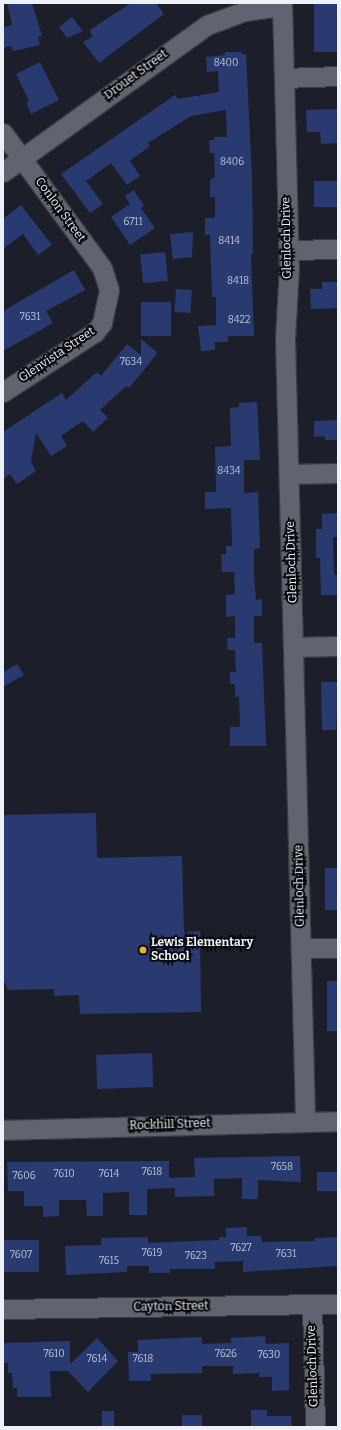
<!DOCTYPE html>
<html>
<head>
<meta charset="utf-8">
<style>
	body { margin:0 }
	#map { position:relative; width:341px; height:1430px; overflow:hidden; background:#1c1f29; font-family:Bitter,serif }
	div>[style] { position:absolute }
	.building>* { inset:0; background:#293a71; transform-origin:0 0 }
	.roads { filter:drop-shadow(1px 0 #3a3c43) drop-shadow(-1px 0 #3a3c43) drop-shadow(0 1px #3a3c43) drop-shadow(0 -1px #3a3c43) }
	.minor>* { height:19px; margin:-9.5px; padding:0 9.5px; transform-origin:9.5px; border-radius:9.5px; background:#5f646f }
	.dots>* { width:11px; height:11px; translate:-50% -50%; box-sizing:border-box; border:2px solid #08090d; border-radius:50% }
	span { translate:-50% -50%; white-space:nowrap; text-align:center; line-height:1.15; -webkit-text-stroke:4px #08090d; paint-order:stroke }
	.number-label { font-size:10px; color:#bcc2d5 }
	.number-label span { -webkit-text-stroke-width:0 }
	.street-label { font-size:12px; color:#edf0f6 }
	.poi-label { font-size:12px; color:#edf0f6; font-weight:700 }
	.left { translate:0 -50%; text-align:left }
	.frame { position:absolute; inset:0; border:4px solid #edf0f6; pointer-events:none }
</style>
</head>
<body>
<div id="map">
	<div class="building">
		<i style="clip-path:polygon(7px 3px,32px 3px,42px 36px,38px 37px,40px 45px,13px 51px,11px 46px,3px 48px,3px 27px,12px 25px)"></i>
		<i style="clip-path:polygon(131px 3px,156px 3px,164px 14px,99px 63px,83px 42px,92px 37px,90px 30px)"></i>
		<i style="left:314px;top:3px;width:24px;height:49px"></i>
		<i style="clip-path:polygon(72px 17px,83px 31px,67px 38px,59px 27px)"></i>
		<i style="clip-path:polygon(225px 52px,242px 52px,242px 54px,246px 54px,252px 177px,253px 254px,251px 254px,254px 336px,228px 336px,228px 342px,215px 342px,215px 350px,201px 351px,198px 326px,216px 325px,216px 297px,212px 297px,210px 235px,205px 235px,205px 218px,215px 218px,215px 197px,210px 197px,210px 180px,215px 177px,214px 153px,210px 153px,209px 140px,214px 140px,214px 137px,227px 137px,226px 110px,191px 116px,148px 143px,150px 146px,130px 161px,140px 176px,127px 185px,111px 163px,86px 181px,103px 204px,90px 213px,61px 174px,175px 95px,178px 99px,219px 92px,218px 71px,207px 72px,206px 57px,225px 55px)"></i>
		<i style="clip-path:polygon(40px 62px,59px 100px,31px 114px,26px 102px,29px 101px,16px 74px)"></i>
		<i style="clip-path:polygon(338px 109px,338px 143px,321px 144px,320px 132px,307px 132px,306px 110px)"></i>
		<i style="left:338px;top:181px;width:26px;height:24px;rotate:90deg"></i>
		<i style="clip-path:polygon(134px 190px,144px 206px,141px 208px,155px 228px,130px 245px,111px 217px,130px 204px,125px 196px)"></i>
		<i style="clip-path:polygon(21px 205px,52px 245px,38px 255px,23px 234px,3px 249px,3px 219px)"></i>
		<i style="clip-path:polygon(193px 232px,192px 257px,173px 259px,170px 234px)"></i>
		<i style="left:165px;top:252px;width:29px;height:25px;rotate:84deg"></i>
		<i style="clip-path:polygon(74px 270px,85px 290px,46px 311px,53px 323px,3px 351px,3px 311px)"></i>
		<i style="clip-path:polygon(322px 282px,338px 282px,338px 308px,311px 309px,310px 289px,322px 289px)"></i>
		<i style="left:176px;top:289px;width:16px;height:23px;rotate:4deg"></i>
		<i style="left:141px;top:302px;width:30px;height:34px"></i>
		<i style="clip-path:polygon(141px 339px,157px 352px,156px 355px,129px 388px,126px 386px,100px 410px,108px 418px,93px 432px,83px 421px,61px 436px,67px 446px,51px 456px,36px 433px,31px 462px,36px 471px,17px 484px,10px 474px,3px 479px,3px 432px,62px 393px,66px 400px,97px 372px,101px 376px,127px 344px,141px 355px)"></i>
		<i style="clip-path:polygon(257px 402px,260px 460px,244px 460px,244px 493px,258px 492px,260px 548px,254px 549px,254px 576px,256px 600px,262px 599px,262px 616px,254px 616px,254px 643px,262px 643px,266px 746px,230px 746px,230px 727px,240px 727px,239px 696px,235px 697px,235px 684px,230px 684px,230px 672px,236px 672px,235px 650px,228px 650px,227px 638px,235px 638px,235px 616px,226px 617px,226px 595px,235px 594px,234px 572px,222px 572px,221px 554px,226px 554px,226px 546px,232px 546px,231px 508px,205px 509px,205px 492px,216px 492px,215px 447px,231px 446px,230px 408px,239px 407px,239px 403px)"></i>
		<i style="clip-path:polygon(338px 420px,338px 440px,325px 440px,325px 436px,314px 437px,314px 421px)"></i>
		<i style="clip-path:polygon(338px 513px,338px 537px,333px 537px,334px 575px,338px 575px,338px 595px,321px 595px,320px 558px,316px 558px,316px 529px,322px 529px,322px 514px)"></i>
		<i style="clip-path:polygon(17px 664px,24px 675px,3px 687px,3px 672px)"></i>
		<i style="clip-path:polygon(321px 682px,338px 682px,336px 730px,322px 730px)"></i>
		<i style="clip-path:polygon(96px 813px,97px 858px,182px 856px,184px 932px,200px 931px,201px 1012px,80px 1014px,79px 995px,54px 996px,54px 989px,7px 990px,6px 983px,3px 983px,3px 815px)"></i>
		<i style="left:325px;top:868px;width:13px;height:42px"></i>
		<i style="left:327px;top:981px;width:11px;height:50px"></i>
		<i style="left:152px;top:1053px;width:34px;height:56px;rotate:88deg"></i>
		<i style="clip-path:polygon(300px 1156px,301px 1182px,258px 1180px,258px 1199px,242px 1199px,242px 1178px,214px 1179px,214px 1196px,175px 1197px,175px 1188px,147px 1189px,147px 1215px,129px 1215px,129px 1192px,103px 1193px,103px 1216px,87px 1216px,86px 1200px,59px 1200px,59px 1216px,43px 1217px,43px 1206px,24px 1206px,24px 1191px,8px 1191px,7px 1162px,169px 1161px,169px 1178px,195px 1177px,194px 1158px)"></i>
		<i style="left:317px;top:1172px;width:21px;height:19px"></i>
		<i style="clip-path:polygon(247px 1227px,247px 1236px,261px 1236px,262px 1242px,315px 1241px,315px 1238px,338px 1237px,338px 1266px,243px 1272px,243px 1261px,215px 1262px,215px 1269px,170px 1269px,170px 1273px,149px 1273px,149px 1266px,127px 1266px,127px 1272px,66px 1275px,65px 1246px,101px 1245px,101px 1238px,148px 1237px,148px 1243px,219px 1240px,219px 1237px,226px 1237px,226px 1228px)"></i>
		<i style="left:39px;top:1240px;width:32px;height:35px;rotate:90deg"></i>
		<i style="clip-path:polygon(265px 1336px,266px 1344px,289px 1343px,289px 1390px,272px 1391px,272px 1377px,259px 1377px,259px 1373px,233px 1374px,233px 1366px,202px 1366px,202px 1373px,151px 1374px,151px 1381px,129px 1381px,128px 1352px,138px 1352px,138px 1340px,202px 1337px,202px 1344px,231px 1343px,231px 1338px)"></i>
		<i style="clip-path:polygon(97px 1338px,118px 1361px,88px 1392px,68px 1371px,50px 1371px,51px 1397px,17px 1397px,17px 1388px,13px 1388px,12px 1373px,8px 1373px,8px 1363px,3px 1363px,3px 1343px,70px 1341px,70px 1364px)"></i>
		<i style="clip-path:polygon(251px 1410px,267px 1410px,267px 1416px,291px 1416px,292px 1427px,251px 1427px)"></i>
		<i style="left:102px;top:1411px;width:12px;height:16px"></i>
		<i style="left:182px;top:1415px;width:20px;height:12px"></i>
	</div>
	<div class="roads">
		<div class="minor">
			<i style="left:282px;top:3px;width:264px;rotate:88.5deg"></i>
			<i style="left:289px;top:267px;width:72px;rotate:93.2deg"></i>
			<i style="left:285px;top:339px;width:782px;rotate:88.53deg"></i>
			<i style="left:284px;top:78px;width:54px;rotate:-2.1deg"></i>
			<i style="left:3px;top:133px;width:167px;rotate:53.7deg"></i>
			<i style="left:102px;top:268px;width:23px;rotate:72deg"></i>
			<i style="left:109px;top:290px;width:34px;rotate:102deg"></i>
			<i style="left:102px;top:323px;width:11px;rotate:128deg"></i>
			<i style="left:95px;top:332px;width:110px;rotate:146.9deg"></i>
			<i style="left:3px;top:172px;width:251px;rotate:-35.8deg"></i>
			<i style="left:207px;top:25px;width:40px;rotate:-20.2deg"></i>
			<i style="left:245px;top:11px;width:37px;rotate:-8deg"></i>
			<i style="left:288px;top:250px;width:50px;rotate:-1.1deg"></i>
			<i style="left:289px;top:474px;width:49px;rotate:-1.2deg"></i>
			<i style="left:294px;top:647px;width:44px;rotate:-1.3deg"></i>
			<i style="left:301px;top:948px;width:37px"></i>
			<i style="left:3px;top:1130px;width:335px;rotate:-1.5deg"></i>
			<i style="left:312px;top:1304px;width:123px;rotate:88.6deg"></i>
			<i style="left:3px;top:1309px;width:335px;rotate:-0.9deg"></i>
		</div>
	</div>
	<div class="dots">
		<i style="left:143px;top:950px;background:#ddb133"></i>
	</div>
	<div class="number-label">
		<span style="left:226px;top:64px">8400</span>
		<span style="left:232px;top:163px">8406</span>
		<span style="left:133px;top:223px">6711</span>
		<span style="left:229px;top:242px">8414</span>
		<span style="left:238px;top:282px">8418</span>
		<span style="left:30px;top:318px">7631</span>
		<span style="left:239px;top:321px">8422</span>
		<span style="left:131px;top:363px">7634</span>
		<span style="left:229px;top:472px">8434</span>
		<span style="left:282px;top:1168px">7658</span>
		<span style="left:152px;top:1173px">7618</span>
		<span style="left:64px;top:1175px">7610</span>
		<span style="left:109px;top:1175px">7614</span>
		<span style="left:24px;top:1177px">7606</span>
		<span style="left:241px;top:1249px">7627</span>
		<span style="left:152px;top:1254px">7619</span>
		<span style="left:286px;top:1255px">7631</span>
		<span style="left:21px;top:1256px">7607</span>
		<span style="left:196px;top:1257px">7623</span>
		<span style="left:109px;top:1262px">7615</span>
		<span style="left:54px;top:1355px">7610</span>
		<span style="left:226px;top:1355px">7626</span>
		<span style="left:269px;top:1356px">7630</span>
		<span style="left:97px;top:1360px">7614</span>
		<span style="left:143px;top:1360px">7618</span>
	</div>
	<div class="street-label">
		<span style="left:136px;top:75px;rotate:-36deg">Drouet Street</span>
		<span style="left:60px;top:210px;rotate:54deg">Conlon Street</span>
		<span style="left:287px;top:238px;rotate:-91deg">Glenloch Drive</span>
		<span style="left:57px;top:355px;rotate:-34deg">Glenvista Street</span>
		<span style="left:292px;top:562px;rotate:-92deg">Glenloch Drive</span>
		<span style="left:300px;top:886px;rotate:-91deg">Glenloch Drive</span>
		<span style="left:170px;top:1125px;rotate:-2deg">Rockhill Street</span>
		<span style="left:171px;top:1307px;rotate:-1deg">Cayton Street</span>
		<span style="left:313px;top:1366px;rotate:-92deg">Glenloch Drive</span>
	</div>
	<div class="poi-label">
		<span class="left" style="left:151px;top:950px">Lewis Elementary<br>School</span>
	</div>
	<div class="frame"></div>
</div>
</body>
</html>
